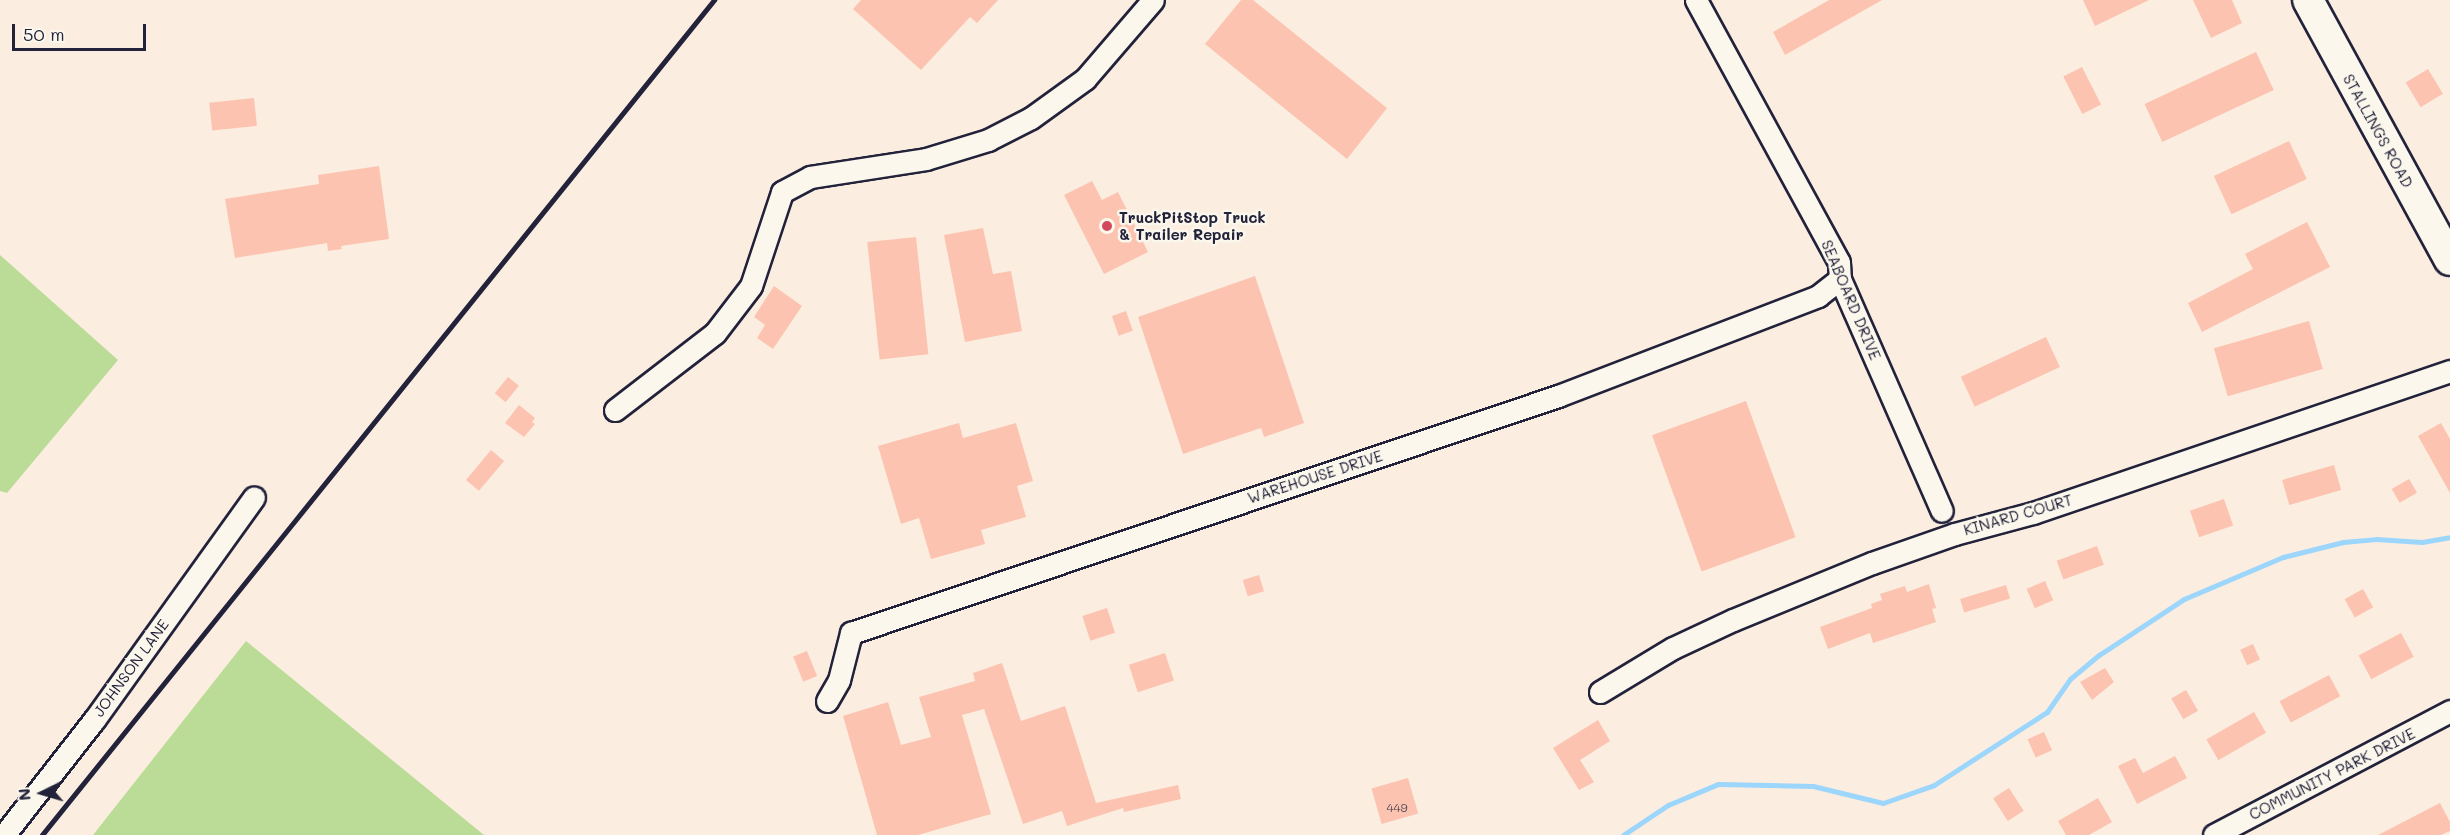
<!DOCTYPE html>
<html>
<head>
<meta charset="utf-8">
<style>
	body { margin:0 }
	#map { position:relative; width:2450px; height:835px; overflow:hidden; background:#fbede0; font-family:Mali,sans-serif }
	div>[style] { position:absolute }
	.green>* { inset:0; background:#bbdc96 }
	.stream>* { height:5px; margin:-2.5px; padding:0 2.5px; transform-origin:2.5px; border-radius:2.5px; background:#9cd6fc }
	.building>* { inset:0; background:#fcc4b0; transform-origin:0 0 }
	.roads { filter:drop-shadow(2px 0 #22223b) drop-shadow(-2px 0 #22223b) drop-shadow(0 2px #22223b) drop-shadow(0 -2px #22223b) }
	.minor>* { height:21px; margin:-10.5px; padding:0 10.5px; transform-origin:10.5px; border-radius:10.5px; background:#fbf7ec }
	.secondary>* { height:30px; margin:-15px; padding:0 15px; transform-origin:15px; border-radius:15px; background:#fbf7ec }
	.rail>* { height:4.5px; margin:-2.25px; padding:0 2.25px; transform-origin:2.25px; border-radius:2.25px; background:#22223b }
	.dots>* { width:16px; height:16px; translate:-50% -50%; box-sizing:border-box; border:3px solid #fbf7ec; border-radius:50% }
	span { translate:-50% -50%; white-space:nowrap; text-align:center; line-height:1.15; -webkit-text-stroke:5px #fbf7ec; paint-order:stroke }
	.number-label { font-size:12px; color:#584a58 }
	.number-label span { -webkit-text-stroke-width:0 }
	.street-label { font-size:15px; color:#22223b }
	.poi-label { font-size:15px; color:#22223b; font-weight:700 }
	.left { translate:0 -50%; text-align:left }
	.north { position:absolute; left:12px; top:763px; width:60px; height:60px; -webkit-text-stroke:4px #fbf7ec; paint-order:stroke; rotate:265deg; font-size:16px; font-weight:700; line-height:24px; text-align:center; color:#22223b }
	.north::after { content:''; display:block; margin:auto; width:21px; height:27px; background:#22223b; clip-path:polygon(50% 0,100% 100%,50% 72%,0 100%) }
	.scale { position:absolute; left:12px; top:24px; width:134px; height:27px; box-sizing:border-box; border:3px solid #22223b; border-top:0; padding-left:8px; font-size:18px; line-height:21px; white-space:nowrap; color:#22223b; -webkit-text-stroke:4px #fbf7ec; paint-order:stroke }
</style>
</head>
<body>
<div id="map">
	<div class="green">
		<i style="clip-path:polygon(0 255px,118px 360px,7px 493px,0 491px)"></i>
		<i style="clip-path:polygon(246px 641px,484px 835px,93px 835px)"></i>
	</div>
	<div class="stream">
		<i style="left:1623px;top:835px;width:54px;rotate:-33.7deg"></i>
		<i style="left:1668px;top:805px;width:54px;rotate:-22.8deg"></i>
		<i style="left:1718px;top:784px;width:95px;rotate:1.2deg"></i>
		<i style="left:1813px;top:786px;width:72px;rotate:13.7deg"></i>
		<i style="left:1883px;top:803px;width:54px;rotate:-19.4deg"></i>
		<i style="left:1934px;top:785px;width:135px;rotate:-32.9deg"></i>
		<i style="left:2047px;top:712px;width:40px;rotate:-55.1deg"></i>
		<i style="left:2070px;top:679px;width:38px;rotate:-40deg"></i>
		<i style="left:2099px;top:655px;width:102px;rotate:-33.4deg"></i>
		<i style="left:2184px;top:599px;width:108px;rotate:-23deg"></i>
		<i style="left:2283px;top:557px;width:62px;rotate:-14deg"></i>
		<i style="left:2343px;top:542px;width:33px;rotate:-5deg"></i>
		<i style="left:2376px;top:539px;width:46px;rotate:3.7deg"></i>
		<i style="left:2422px;top:542px;width:28px;rotate:-10deg"></i>
	</div>
	<div class="building">
		<i style="clip-path:polygon(861px 0,998px 0,977px 23px,970px 17px,921px 70px,853px 9px)"></i>
		<i style="clip-path:polygon(1241px 0,1253px 0,1387px 108px,1347px 159px,1205px 44px)"></i>
		<i style="clip-path:polygon(1829px 0,1882px 0,1785px 55px,1773px 32px)"></i>
		<i style="clip-path:polygon(2083px 0,2149px 0,2095px 26px)"></i>
		<i style="clip-path:polygon(2193px 0,2232px 0,2242px 23px,2211px 38px)"></i>
		<i style="left:2256px;top:52px;width:42px;height:123px;rotate:65deg"></i>
		<i style="left:2082px;top:67px;width:42px;height:21px;rotate:63deg"></i>
		<i style="left:2428px;top:69px;width:29px;height:26px;rotate:59deg"></i>
		<i style="left:254px;top:98px;width:28px;height:45px;rotate:84deg"></i>
		<i style="left:2289px;top:141px;width:42px;height:83px;rotate:65deg"></i>
		<i style="clip-path:polygon(379px 166px,389px 239px,341px 246px,342px 249px,328px 251px,327px 243px,235px 258px,225px 199px,319px 184px,318px 175px)"></i>
		<i style="clip-path:polygon(1092px 181px,1102px 200px,1118px 192px,1148px 252px,1104px 274px,1064px 195px)"></i>
		<i style="clip-path:polygon(2307px 222px,2330px 267px,2202px 332px,2188px 303px,2253px 269px,2245px 254px)"></i>
		<i style="clip-path:polygon(983px 228px,993px 274px,1011px 271px,1022px 331px,965px 342px,944px 235px)"></i>
		<i style="left:916px;top:237px;width:118px;height:49px;rotate:84deg"></i>
		<i style="clip-path:polygon(1255px 276px,1304px 423px,1264px 437px,1261px 428px,1183px 454px,1138px 317px)"></i>
		<i style="clip-path:polygon(774px 286px,802px 306px,773px 349px,757px 338px,765px 325px,754px 317px)"></i>
		<i style="left:1126px;top:311px;width:21px;height:15px;rotate:71deg"></i>
		<i style="left:2309px;top:321px;width:50px;height:99px;rotate:74deg"></i>
		<i style="left:2046px;top:337px;width:33px;height:94px;rotate:65deg"></i>
		<i style="left:508px;top:377px;width:14px;height:21px;rotate:39deg"></i>
		<i style="left:1746px;top:401px;width:145px;height:100px;rotate:70deg"></i>
		<i style="clip-path:polygon(519px 405px,535px 418px,532px 422px,535px 424px,524px 437px,505px 423px)"></i>
		<i style="clip-path:polygon(959px 423px,963px 438px,1016px 423px,1033px 481px,1017px 486px,1026px 517px,981px 530px,985px 544px,931px 559px,919px 518px,901px 524px,878px 446px)"></i>
		<i style="clip-path:polygon(2441px 423px,2450px 439px,2450px 493px,2418px 436px)"></i>
		<i style="left:491px;top:450px;width:17px;height:39px;rotate:40deg"></i>
		<i style="left:2334px;top:465px;width:26px;height:54px;rotate:74deg"></i>
		<i style="left:2409px;top:479px;width:16px;height:20px;rotate:60deg"></i>
		<i style="left:2224px;top:499px;width:28px;height:36px;rotate:71deg"></i>
		<i style="left:2097px;top:546px;width:20px;height:43px;rotate:70deg"></i>
		<i style="left:1259px;top:575px;width:17px;height:17px;rotate:73deg"></i>
		<i style="left:2045px;top:581px;width:21px;height:20px;rotate:67deg"></i>
		<i style="clip-path:polygon(1929px 584px,1936px 608px,1932px 609px,1936px 622px,1873px 643px,1870px 633px,1828px 649px,1820px 627px,1872px 608px,1871px 604px,1882px 600px,1880px 594px,1905px 586px,1907px 592px)"></i>
		<i style="left:2006px;top:585px;width:14px;height:48px;rotate:73deg"></i>
		<i style="left:2363px;top:589px;width:21px;height:21px;rotate:61deg"></i>
		<i style="left:1107px;top:608px;width:26px;height:26px;rotate:72deg"></i>
		<i style="left:2401px;top:633px;width:27px;height:48px;rotate:62deg"></i>
		<i style="left:2253px;top:644px;width:17px;height:14px;rotate:66deg"></i>
		<i style="left:807px;top:651px;width:27px;height:15px;rotate:68deg"></i>
		<i style="left:1165px;top:653px;width:29px;height:38px;rotate:72deg"></i>
		<i style="clip-path:polygon(1002px 663px,1021px 721px,1065px 706px,1096px 803px,1178px 785px,1181px 799px,1124px 812px,1123px 808px,1067px 826px,1062px 811px,1023px 824px,984px 709px,962px 715px,991px 814px,918px 835px,877px 835px,843px 716px,888px 702px,901px 745px,931px 737px,919px 697px,975px 681px,973px 673px)"></i>
		<i style="clip-path:polygon(2105px 668px,2114px 682px,2092px 700px,2080px 682px)"></i>
		<i style="left:2329px;top:675px;width:24px;height:56px;rotate:62deg"></i>
		<i style="left:2186px;top:690px;width:24px;height:17px;rotate:60deg"></i>
		<i style="left:2254px;top:712px;width:24px;height:55px;rotate:60deg"></i>
		<i style="clip-path:polygon(1598px 720px,1610px 741px,1580px 760px,1594px 782px,1579px 790px,1553px 748px)"></i>
		<i style="left:2044px;top:732px;width:20px;height:18px;rotate:66deg"></i>
		<i style="clip-path:polygon(2175px 756px,2187px 778px,2137px 804px,2118px 766px,2135px 758px,2143px 773px)"></i>
		<i style="left:1408px;top:778px;width:37px;height:38px;rotate:74deg"></i>
		<i style="left:2009px;top:788px;width:27px;height:19px;rotate:57deg"></i>
		<i style="clip-path:polygon(2098px 798px,2112px 822px,2089px 835px,2066px 835px,2058px 821px)"></i>
		<i style="clip-path:polygon(2440px 803px,2450px 822px,2450px 831px,2441px 835px,2378px 835px)"></i>
	</div>
	<div class="roads">
		<div class="minor">
			<i style="left:1696px;top:0;width:298px;rotate:61.4deg"></i>
			<i style="left:1839px;top:262px;width:17px;rotate:87deg"></i>
			<i style="left:1840px;top:279px;width:253px;rotate:66.3deg"></i>
			<i style="left:615px;top:410px;width:126px;rotate:-37.6deg"></i>
			<i style="left:715px;top:333px;width:59px;rotate:-52.5deg"></i>
			<i style="left:751px;top:286px;width:99px;rotate:-71.7deg"></i>
			<i style="left:782px;top:192px;width:32px;rotate:-28deg"></i>
			<i style="left:810px;top:177px;width:117px;rotate:-8.8deg"></i>
			<i style="left:926px;top:159px;width:65px;rotate:-17deg"></i>
			<i style="left:988px;top:140px;width:48px;rotate:-27.1deg"></i>
			<i style="left:1031px;top:118px;width:67px;rotate:-35.8deg"></i>
			<i style="left:1085px;top:79px;width:104px;rotate:-49.3deg"></i>
			<i style="left:1600px;top:692px;width:85px;rotate:-31.1deg"></i>
			<i style="left:1673px;top:648px;width:66px;rotate:-25deg"></i>
			<i style="left:1733px;top:620px;width:150px;rotate:-22.3deg"></i>
			<i style="left:1872px;top:563px;width:88px;rotate:-19.3deg"></i>
			<i style="left:1955px;top:534px;width:81px;rotate:-15.1deg"></i>
			<i style="left:2033px;top:513px;width:441px;rotate:-18.8deg"></i>
			<i style="left:827px;top:701px;width:24px;rotate:-60deg"></i>
			<i style="left:839px;top:680px;width:49px;rotate:-75.7deg"></i>
			<i style="left:851px;top:633px;width:746px;rotate:-18.53deg"></i>
			<i style="left:1558px;top:396px;width:279px;rotate:-21deg"></i>
			<i style="left:1818px;top:296px;width:28px;rotate:-38deg"></i>
			<i style="left:4px;top:835px;width:146px;rotate:-52deg"></i>
			<i style="left:94px;top:720px;width:274px;rotate:-54.3deg"></i>
			<i style="left:2214px;top:835px;width:267px;rotate:-27.7deg"></i>
		</div>
		<div class="secondary">
			<i style="left:2308px;top:0;width:296px;rotate:61.4deg"></i>
		</div>
	</div>
	<div class="rail">
		<i style="left:42px;top:835px;width:1072px;rotate:-51.17deg"></i>
	</div>
	<div class="dots">
		<i style="left:1107px;top:226px;background:#d1495b"></i>
	</div>
	<div class="number-label">
		<span style="left:1397px;top:808px">449</span>
	</div>
	<div class="street-label">
		<span style="left:2378px;top:131px;rotate:61deg">STALLINGS ROAD</span>
		<span style="left:1851px;top:300px;rotate:67deg">SEABOARD DRIVE</span>
		<span style="left:1315px;top:477px;rotate:-18deg">WAREHOUSE DRIVE</span>
		<span style="left:2018px;top:515px;rotate:-16deg">KINARD COURT</span>
		<span style="left:131px;top:668px;rotate:-54deg">JOHNSON LANE</span>
		<span style="left:2332px;top:774px;rotate:-27deg">COMMUNITY PARK DRIVE</span>
	</div>
	<div class="poi-label">
		<span class="left" style="left:1119px;top:226px">TruckPitStop Truck<br>&amp; Trailer Repair</span>
	</div>
	<div class="north">N</div>
	<div class="scale">50 m</div>
</div>
</body>
</html>
